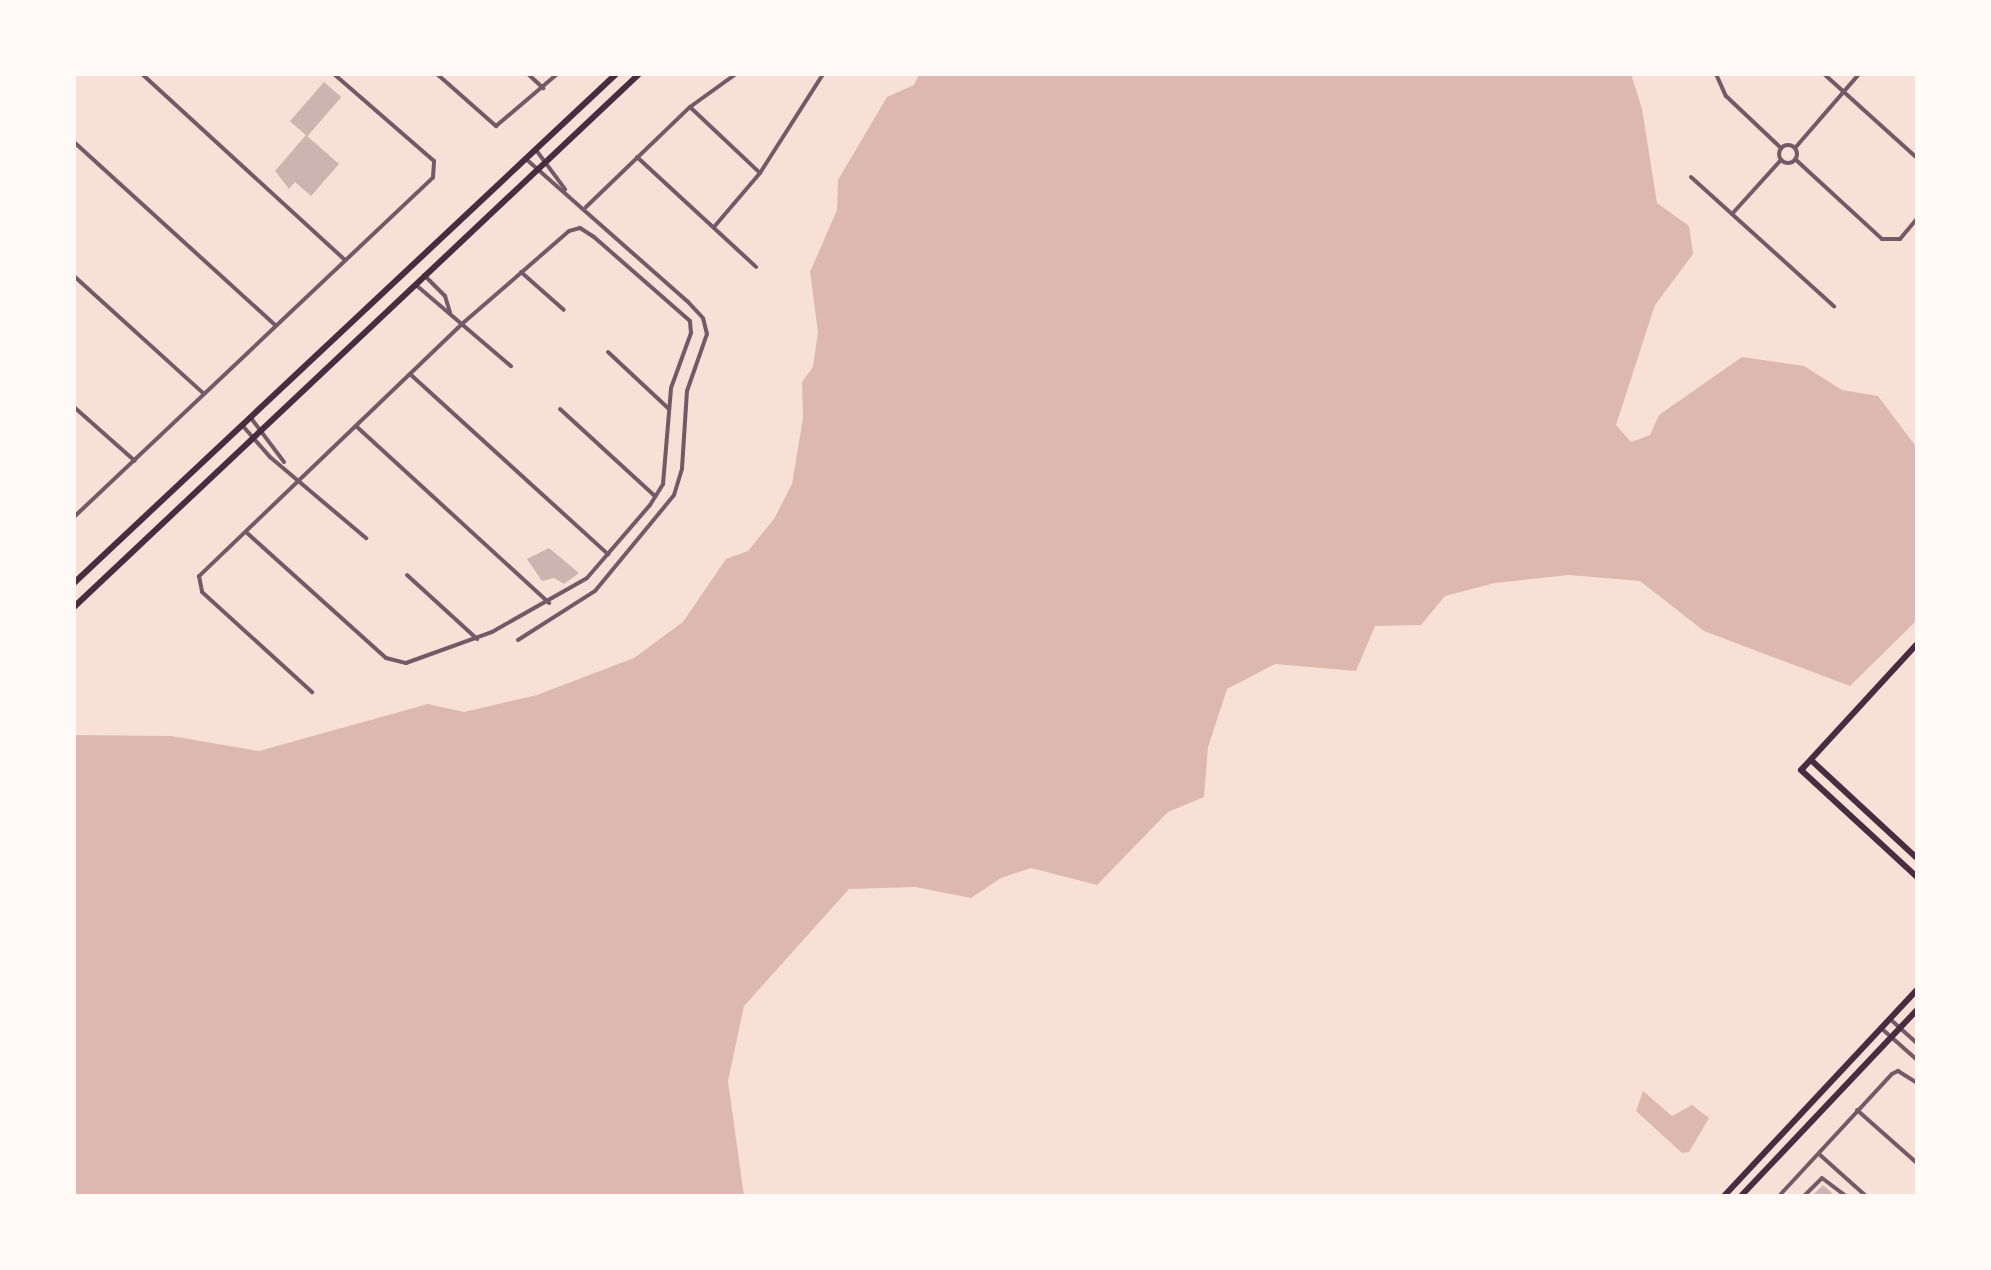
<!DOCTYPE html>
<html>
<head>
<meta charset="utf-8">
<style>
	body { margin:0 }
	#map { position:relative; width:1991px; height:1270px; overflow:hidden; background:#f7e1d7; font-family:Montserrat,sans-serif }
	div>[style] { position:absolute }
	.water>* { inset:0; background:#dcb8b0 }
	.building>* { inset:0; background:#ccb4b1; transform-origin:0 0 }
	.minor>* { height:4px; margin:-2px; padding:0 2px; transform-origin:2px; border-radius:2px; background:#755966 }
	.minor>.ring { margin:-2px; padding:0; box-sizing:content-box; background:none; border:4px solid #755966; border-radius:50% }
	.secondary>* { height:6px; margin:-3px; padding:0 3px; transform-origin:3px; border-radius:3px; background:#4a2c40 }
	span { translate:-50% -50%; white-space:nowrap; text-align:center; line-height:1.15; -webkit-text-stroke:7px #fffaf5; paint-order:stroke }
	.frame { position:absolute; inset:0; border:76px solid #fffaf5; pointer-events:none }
</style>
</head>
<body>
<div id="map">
	<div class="water">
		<i style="clip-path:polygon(919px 74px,1631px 74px,1642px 109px,1657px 203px,1689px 226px,1693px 254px,1655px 305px,1616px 425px,1631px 442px,1650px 435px,1659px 415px,1742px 357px,1804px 366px,1842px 390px,1878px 396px,1917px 448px,1917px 620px,1850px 686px,1704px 631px,1640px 581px,1569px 575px,1495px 583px,1445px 596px,1421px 625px,1375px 626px,1356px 671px,1275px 664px,1227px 689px,1208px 747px,1204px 797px,1168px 812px,1097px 885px,1031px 868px,1001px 878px,971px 898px,915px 887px,849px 889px,744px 1006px,728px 1081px,744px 1196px,74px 1196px,74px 735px,171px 736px,259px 751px,428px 704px,464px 712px,537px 695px,634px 658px,683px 622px,726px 559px,748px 551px,774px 519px,792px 484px,803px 418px,802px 382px,813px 367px,818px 332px,810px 272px,837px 210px,838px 180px,887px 97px,914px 85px)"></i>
		<i style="clip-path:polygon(1643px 1091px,1672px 1116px,1692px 1105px,1709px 1118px,1689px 1152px,1682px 1153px,1636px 1111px)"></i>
	</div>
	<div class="building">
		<i style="left:324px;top:82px;width:23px;height:52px;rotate:41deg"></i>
		<i style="clip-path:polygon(306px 135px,339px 164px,311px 196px,295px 182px,289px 189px,275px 171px)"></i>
		<i style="clip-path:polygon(549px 548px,579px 573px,564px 584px,554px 578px,542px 581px,527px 559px)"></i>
		<i style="clip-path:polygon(1823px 1185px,1835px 1196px,1812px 1196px)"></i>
	</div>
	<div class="minor">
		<i style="left:142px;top:74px;width:275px;rotate:42.5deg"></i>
		<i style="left:437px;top:74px;width:79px;rotate:41.4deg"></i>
		<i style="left:496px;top:126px;width:80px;rotate:-40.4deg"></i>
		<i style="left:528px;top:74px;width:21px;rotate:43deg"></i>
		<i style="left:1716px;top:74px;width:24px;rotate:66deg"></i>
		<i style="left:1726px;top:96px;width:76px;rotate:43.4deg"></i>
		<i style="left:1824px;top:74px;width:125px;rotate:42.1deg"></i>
		<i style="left:690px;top:107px;width:96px;rotate:43.3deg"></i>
		<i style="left:74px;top:142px;width:273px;rotate:42.3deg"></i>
		<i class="ring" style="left:1779px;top:145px;width:14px;height:14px"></i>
		<i style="left:1795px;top:148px;width:98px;rotate:-49.1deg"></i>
		<i style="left:536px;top:150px;width:49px;rotate:53.4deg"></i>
		<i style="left:637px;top:157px;width:162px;rotate:42.7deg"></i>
		<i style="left:1795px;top:159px;width:118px;rotate:42.6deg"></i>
		<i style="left:1882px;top:239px;width:18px"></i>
		<i style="left:1900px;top:239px;width:26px;rotate:-50deg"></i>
		<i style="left:1691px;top:177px;width:193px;rotate:42.1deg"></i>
		<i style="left:586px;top:207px;width:144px;rotate:-43.9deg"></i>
		<i style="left:690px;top:107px;width:57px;rotate:-35.7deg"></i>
		<i style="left:1732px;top:214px;width:73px;rotate:-47.8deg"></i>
		<i style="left:714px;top:227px;width:71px;rotate:-49.6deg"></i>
		<i style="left:760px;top:173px;width:117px;rotate:-57.5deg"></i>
		<i style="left:521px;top:272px;width:57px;rotate:41.5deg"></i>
		<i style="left:424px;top:275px;width:30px;rotate:45deg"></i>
		<i style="left:445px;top:296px;width:17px;rotate:73deg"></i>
		<i style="left:74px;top:276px;width:174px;rotate:42.2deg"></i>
		<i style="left:416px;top:285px;width:125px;rotate:40.5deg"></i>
		<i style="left:608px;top:352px;width:82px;rotate:43deg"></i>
		<i style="left:410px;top:374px;width:268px;rotate:42.3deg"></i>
		<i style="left:74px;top:407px;width:81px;rotate:41.5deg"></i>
		<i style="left:560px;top:409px;width:129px;rotate:42.5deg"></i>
		<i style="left:251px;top:418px;width:55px;rotate:53.1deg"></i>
		<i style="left:242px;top:425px;width:43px;rotate:48.8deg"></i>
		<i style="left:270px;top:457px;width:126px;rotate:40.2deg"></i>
		<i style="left:356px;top:426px;width:262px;rotate:42.5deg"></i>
		<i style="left:74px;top:517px;width:494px;rotate:-43.4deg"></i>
		<i style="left:433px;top:177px;width:16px;rotate:-86deg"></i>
		<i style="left:434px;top:161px;width:133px;rotate:-139deg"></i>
		<i style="left:246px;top:532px;width:188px;rotate:42deg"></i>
		<i style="left:386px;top:658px;width:21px;rotate:14deg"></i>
		<i style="left:406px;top:663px;width:91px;rotate:-19.8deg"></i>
		<i style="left:492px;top:632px;width:109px;rotate:-29.6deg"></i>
		<i style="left:587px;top:578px;width:96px;rotate:-49.2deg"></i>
		<i style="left:650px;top:505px;width:25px;rotate:-58deg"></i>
		<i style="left:663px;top:484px;width:96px;rotate:-85.2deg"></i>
		<i style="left:671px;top:388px;width:59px;rotate:-70deg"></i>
		<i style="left:691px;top:333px;width:12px;rotate:-95deg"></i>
		<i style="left:690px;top:321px;width:128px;rotate:-138.8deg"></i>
		<i style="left:594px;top:237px;width:17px;rotate:-147deg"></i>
		<i style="left:580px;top:228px;width:11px;rotate:165deg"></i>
		<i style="left:569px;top:231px;width:140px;rotate:139deg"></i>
		<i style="left:463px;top:323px;width:366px;rotate:136.2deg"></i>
		<i style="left:199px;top:576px;width:16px;rotate:79deg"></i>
		<i style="left:202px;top:592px;width:149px;rotate:42.3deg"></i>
		<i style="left:407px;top:575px;width:95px;rotate:42.4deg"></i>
		<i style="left:518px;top:640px;width:91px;rotate:-32.5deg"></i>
		<i style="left:595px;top:591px;width:124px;rotate:-50.5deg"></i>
		<i style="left:674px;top:495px;width:28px;rotate:-73deg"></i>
		<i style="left:682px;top:468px;width:77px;rotate:-86.3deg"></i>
		<i style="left:687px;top:391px;width:60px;rotate:-70.7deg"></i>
		<i style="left:707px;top:334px;width:16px;rotate:-104deg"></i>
		<i style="left:703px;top:318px;width:23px;rotate:-133deg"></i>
		<i style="left:687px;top:301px;width:215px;rotate:-138.6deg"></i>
		<i style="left:1890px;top:1019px;width:36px;rotate:42deg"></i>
		<i style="left:1881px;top:1028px;width:48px;rotate:41.6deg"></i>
		<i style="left:1857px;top:1110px;width:80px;rotate:41.5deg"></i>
		<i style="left:1819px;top:1154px;width:63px;rotate:41.8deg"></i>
		<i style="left:1779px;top:1196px;width:166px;rotate:-47.2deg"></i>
		<i style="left:1892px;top:1074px;width:7px;rotate:-27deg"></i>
		<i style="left:1898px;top:1071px;width:22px;rotate:32deg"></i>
		<i style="left:1804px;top:1196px;width:25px;rotate:-45deg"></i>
		<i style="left:1822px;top:1178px;width:30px;rotate:37deg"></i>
	</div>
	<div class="secondary">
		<i style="left:74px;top:583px;width:744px;rotate:-43.2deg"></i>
		<i style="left:74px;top:607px;width:777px;rotate:-43.33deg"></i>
		<i style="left:1917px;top:644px;width:171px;rotate:132.6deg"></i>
		<i style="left:1801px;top:770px;width:158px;rotate:42.7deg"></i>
		<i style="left:1811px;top:760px;width:144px;rotate:42.8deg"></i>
		<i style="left:1724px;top:1196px;width:282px;rotate:-46.9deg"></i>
		<i style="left:1741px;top:1196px;width:256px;rotate:-46.6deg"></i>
	</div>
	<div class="frame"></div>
</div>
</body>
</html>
